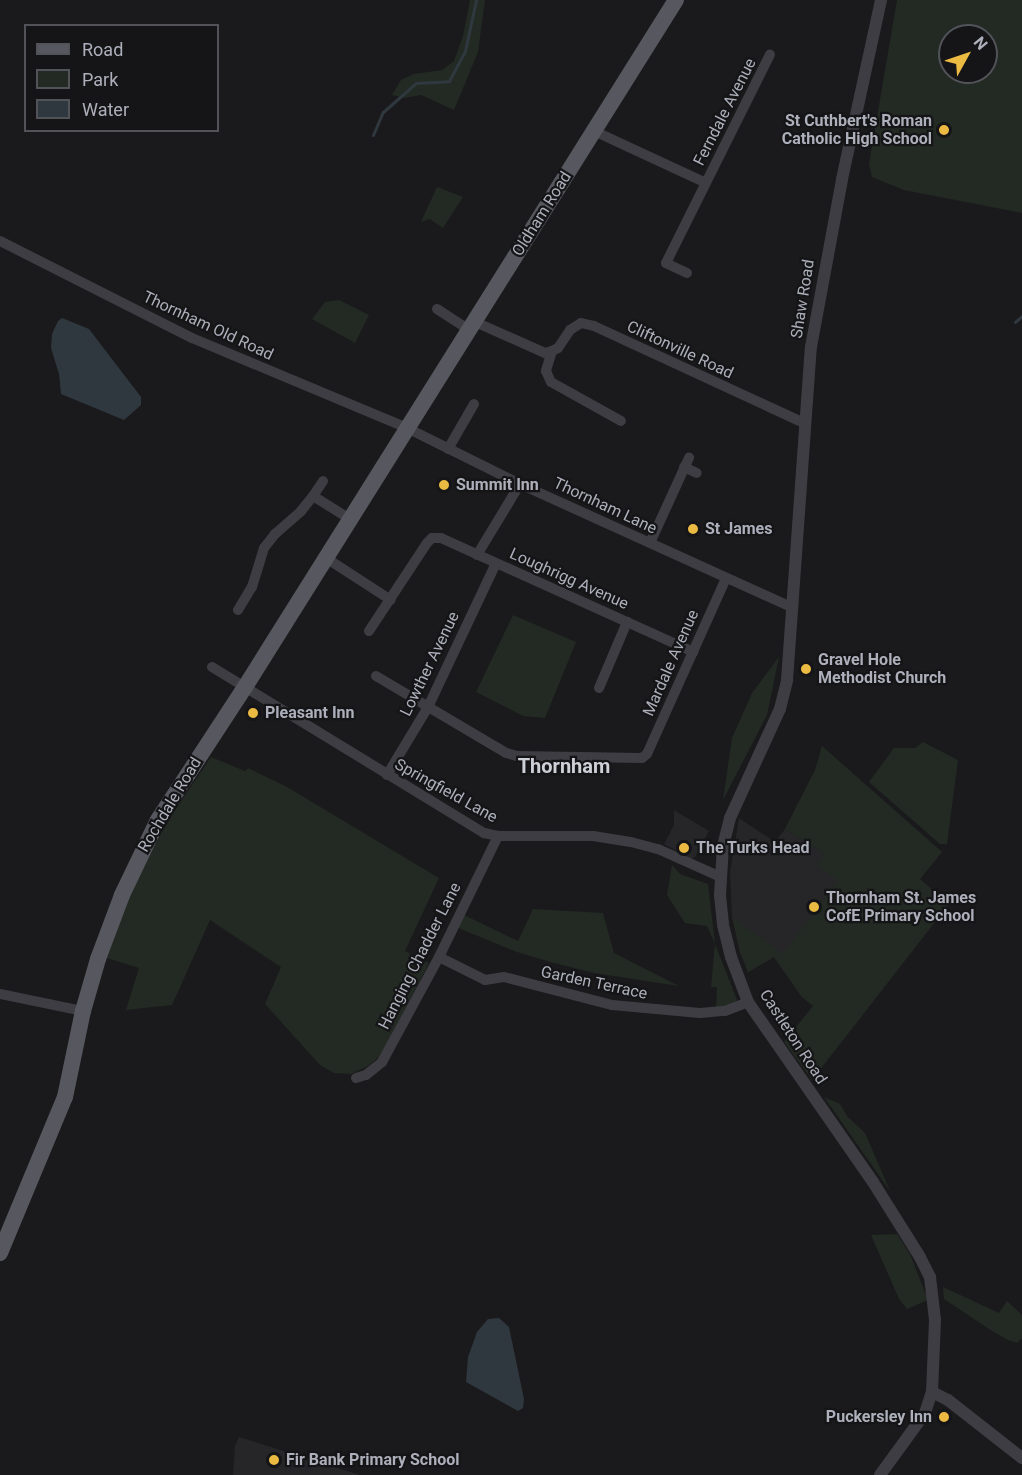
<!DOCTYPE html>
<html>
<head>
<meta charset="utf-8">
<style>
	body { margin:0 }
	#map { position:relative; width:1022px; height:1475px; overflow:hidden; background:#1a1a1c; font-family:Roboto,sans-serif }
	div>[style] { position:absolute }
	.built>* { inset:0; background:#262629 }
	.green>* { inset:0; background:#222a23 }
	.water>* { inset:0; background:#30383f }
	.stream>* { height:3px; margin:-1.5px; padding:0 1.5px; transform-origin:1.5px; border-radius:1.5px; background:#30383f }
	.minor>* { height:10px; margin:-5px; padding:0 5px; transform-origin:5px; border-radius:5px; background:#3d3d43 }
	.tertiary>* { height:12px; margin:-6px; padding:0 6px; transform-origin:6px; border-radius:6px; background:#3d3d43 }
	.primary>* { height:16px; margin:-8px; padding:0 8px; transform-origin:8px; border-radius:8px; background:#57585f }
	.dots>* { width:16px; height:16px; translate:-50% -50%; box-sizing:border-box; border:3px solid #151517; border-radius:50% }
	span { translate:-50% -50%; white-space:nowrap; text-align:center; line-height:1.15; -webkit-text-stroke:4.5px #151517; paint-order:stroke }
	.street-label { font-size:16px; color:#adb0bb }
	.poi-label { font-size:16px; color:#adb0bb; font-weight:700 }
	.right { translate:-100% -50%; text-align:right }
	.left { translate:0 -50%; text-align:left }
	.quarter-label { font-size:20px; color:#cdd0d7; font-weight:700 }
	.legend { position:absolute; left:24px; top:24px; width:195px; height:108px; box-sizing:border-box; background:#151517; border:2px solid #525359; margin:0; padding:8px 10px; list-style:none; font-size:18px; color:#adb0bb }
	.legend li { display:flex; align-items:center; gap:12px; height:30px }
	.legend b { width:30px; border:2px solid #525359 }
	.north { position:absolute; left:938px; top:24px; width:60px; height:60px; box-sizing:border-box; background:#151517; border:2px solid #525359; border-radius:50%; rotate:50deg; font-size:16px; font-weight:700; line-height:24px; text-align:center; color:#adb0bb }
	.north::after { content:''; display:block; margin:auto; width:21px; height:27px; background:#ebba42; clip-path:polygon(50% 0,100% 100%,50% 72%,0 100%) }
</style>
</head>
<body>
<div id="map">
	<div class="built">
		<i style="clip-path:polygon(674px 810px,709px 831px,695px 857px,691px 859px,664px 844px,674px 825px)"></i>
		<i style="clip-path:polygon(739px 818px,775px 842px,785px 829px,825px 854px,942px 852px,802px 997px,774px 957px,748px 972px,740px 952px,732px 917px,730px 872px)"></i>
		<i style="clip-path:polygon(239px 1437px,360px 1475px,233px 1475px,235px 1446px)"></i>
	</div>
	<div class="green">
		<i style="clip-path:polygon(470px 0,485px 0,478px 52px,454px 110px,421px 95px,404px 98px,392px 95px,401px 80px,414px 74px,442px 70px,454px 61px,463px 36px)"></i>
		<i style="clip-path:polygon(evenodd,897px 0,1022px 0,1022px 213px,904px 190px,872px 177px,869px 164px,897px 0,950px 36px,986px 36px,986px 72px,950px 72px,950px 36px)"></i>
		<i style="clip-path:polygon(437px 187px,463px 197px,443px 228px,430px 219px,421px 222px)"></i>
		<i style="clip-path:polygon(339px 300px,369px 315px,355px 343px,312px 319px,325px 302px)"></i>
		<i style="clip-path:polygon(513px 615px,576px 642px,545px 718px,523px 716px,476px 692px)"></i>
		<i style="clip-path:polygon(779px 657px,767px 715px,723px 800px,732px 738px,752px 693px)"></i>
		<i style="clip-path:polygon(923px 742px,958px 760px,947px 844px,940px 844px,869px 782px,894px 748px,915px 748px)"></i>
		<i style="clip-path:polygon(822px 746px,942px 852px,920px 879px,949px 904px,812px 1080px,784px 1042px,813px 1006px,802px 997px,774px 957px,748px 972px,740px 952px,732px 917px,783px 954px,838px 881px,817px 865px,825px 854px,785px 829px,815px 770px)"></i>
		<i style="clip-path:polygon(211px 757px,245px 771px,248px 768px,287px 787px,439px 878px,405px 951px,429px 963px,381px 1055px,368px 1066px,351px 1074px,334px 1073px,320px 1065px,265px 1004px,281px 967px,210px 920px,172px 1005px,126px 1010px,139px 968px,107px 958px,137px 877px,157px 837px)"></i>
		<i style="clip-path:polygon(672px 865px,680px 874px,708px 884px,715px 944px,737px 1000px,732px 1005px,716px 1010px,717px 987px,711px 987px,715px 944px,707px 926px,685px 923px,667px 895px)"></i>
		<i style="clip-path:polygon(533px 909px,603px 913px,614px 953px,679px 986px,594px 973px,550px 962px,514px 951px,456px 927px,462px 914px,518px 941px)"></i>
		<i style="clip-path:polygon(824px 1097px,840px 1104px,847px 1116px,865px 1133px,890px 1191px)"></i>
		<i style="clip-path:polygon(897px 1234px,910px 1254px,928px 1300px,907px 1309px,899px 1299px,871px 1235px)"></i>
		<i style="clip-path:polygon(943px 1287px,999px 1313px,1007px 1301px,1022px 1315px,1022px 1338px,1017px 1343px,1008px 1340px,989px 1329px,944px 1299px)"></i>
	</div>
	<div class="water">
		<i style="clip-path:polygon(62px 318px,89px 329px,141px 397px,141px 405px,124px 420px,61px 394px,59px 374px,51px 348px,52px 334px,58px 321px)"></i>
		<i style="clip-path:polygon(499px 1318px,509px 1327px,524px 1399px,523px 1408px,518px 1411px,466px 1382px,468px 1357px,477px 1332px,488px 1319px)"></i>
	</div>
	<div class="stream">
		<i style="left:373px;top:135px;width:25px;rotate:-67deg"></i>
		<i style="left:383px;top:112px;width:44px;rotate:-41.3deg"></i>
		<i style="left:416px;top:83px;width:33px;rotate:-3deg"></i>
		<i style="left:449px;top:81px;width:34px;rotate:-62deg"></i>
		<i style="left:465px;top:51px;width:52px;rotate:-77.8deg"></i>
		<i style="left:1015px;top:322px;width:9px;rotate:-41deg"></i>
	</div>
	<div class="minor">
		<i style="left:594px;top:131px;width:123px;rotate:24.9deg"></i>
		<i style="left:0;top:241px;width:215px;rotate:26.8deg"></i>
		<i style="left:192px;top:338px;width:233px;rotate:22.7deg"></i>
		<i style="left:407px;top:428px;width:126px;rotate:26.4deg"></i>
		<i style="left:520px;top:484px;width:300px;rotate:24.4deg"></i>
		<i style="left:687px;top:273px;width:23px;rotate:-155deg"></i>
		<i style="left:666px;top:263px;width:233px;rotate:-63.5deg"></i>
		<i style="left:437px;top:309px;width:37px;rotate:33deg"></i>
		<i style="left:473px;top:321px;width:79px;rotate:24deg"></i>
		<i style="left:545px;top:353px;width:7px;rotate:-16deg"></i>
		<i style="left:552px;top:351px;width:21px;rotate:107deg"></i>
		<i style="left:546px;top:371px;width:12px;rotate:66deg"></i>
		<i style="left:551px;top:382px;width:80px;rotate:29.1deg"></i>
		<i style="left:552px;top:351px;width:7px;rotate:-27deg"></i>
		<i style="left:558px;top:348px;width:22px;rotate:-56deg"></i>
		<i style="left:570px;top:330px;width:13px;rotate:-32deg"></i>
		<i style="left:581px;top:323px;width:13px;rotate:13deg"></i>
		<i style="left:594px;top:326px;width:231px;rotate:24.8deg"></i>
		<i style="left:448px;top:449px;width:52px;rotate:-60deg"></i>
		<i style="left:684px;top:467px;width:14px;rotate:25deg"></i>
		<i style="left:313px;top:496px;width:18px;rotate:-56deg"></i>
		<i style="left:650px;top:543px;width:94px;rotate:-65.4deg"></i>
		<i style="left:477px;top:555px;width:83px;rotate:-58.8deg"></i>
		<i style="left:326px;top:558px;width:77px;rotate:32.9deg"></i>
		<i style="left:238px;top:610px;width:27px;rotate:-59deg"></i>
		<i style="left:252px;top:587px;width:41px;rotate:-72.9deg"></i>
		<i style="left:264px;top:548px;width:18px;rotate:-52deg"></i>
		<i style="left:275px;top:534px;width:35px;rotate:-41deg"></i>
		<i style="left:301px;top:511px;width:19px;rotate:-51deg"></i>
		<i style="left:313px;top:496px;width:44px;rotate:31.9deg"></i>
		<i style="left:369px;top:631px;width:105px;rotate:-56.6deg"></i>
		<i style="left:427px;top:543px;width:7px;rotate:-45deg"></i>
		<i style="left:432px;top:538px;width:9px"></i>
		<i style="left:441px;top:538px;width:277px;rotate:24.3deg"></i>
		<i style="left:212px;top:667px;width:319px;rotate:31.4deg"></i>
		<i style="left:484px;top:833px;width:14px;rotate:12deg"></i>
		<i style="left:498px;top:836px;width:95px"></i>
		<i style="left:593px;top:836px;width:38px;rotate:9deg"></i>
		<i style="left:631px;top:842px;width:28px;rotate:15deg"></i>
		<i style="left:658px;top:849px;width:69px;rotate:24deg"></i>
		<i style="left:376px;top:676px;width:151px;rotate:30.6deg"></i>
		<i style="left:506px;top:753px;width:11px;rotate:15deg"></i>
		<i style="left:517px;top:756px;width:125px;rotate:0.9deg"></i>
		<i style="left:642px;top:758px;width:6px;rotate:-39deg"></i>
		<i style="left:647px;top:754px;width:193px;rotate:-65.8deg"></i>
		<i style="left:599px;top:688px;width:72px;rotate:-67deg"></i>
		<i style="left:387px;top:775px;width:79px;rotate:-58.9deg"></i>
		<i style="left:428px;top:707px;width:159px;rotate:-64.7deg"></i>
		<i style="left:439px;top:957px;width:51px;rotate:26.6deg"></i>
		<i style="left:485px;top:980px;width:19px;rotate:-9deg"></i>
		<i style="left:504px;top:977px;width:112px;rotate:14.5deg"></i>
		<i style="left:612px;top:1005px;width:88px;rotate:5.2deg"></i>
		<i style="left:700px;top:1013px;width:25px;rotate:-5deg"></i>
		<i style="left:725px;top:1011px;width:25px;rotate:-21deg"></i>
		<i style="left:0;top:994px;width:85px;rotate:11.6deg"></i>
		<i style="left:356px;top:1078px;width:10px;rotate:-17deg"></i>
		<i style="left:366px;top:1075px;width:21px;rotate:-39deg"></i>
		<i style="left:382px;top:1062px;width:119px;rotate:-61.5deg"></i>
		<i style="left:439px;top:957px;width:135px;rotate:-64deg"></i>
	</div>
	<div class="tertiary">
		<i style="left:932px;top:1392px;width:18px;rotate:27deg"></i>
		<i style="left:948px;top:1400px;width:94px;rotate:38.1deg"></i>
		<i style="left:880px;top:1475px;width:77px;rotate:-54deg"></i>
		<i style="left:925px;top:1413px;width:22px;rotate:-72deg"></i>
		<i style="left:932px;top:1392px;width:72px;rotate:-87.6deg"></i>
		<i style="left:935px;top:1320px;width:43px;rotate:-96.6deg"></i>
		<i style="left:930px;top:1277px;width:22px;rotate:-117deg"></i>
		<i style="left:920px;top:1257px;width:89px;rotate:-122.1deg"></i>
		<i style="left:873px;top:1182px;width:219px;rotate:-124.8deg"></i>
		<i style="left:748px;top:1002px;width:48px;rotate:-110.7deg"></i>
		<i style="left:731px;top:957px;width:34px;rotate:-104deg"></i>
		<i style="left:723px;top:924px;width:29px;rotate:-96deg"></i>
		<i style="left:720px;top:895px;width:49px;rotate:-86.5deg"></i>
		<i style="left:723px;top:846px;width:29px;rotate:-76deg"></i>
		<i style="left:730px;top:818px;width:120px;rotate:-65.4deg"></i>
		<i style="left:780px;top:709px;width:30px;rotate:-76deg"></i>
		<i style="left:787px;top:680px;width:334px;rotate:-85.9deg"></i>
		<i style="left:811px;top:347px;width:171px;rotate:-79.5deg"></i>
		<i style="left:842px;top:179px;width:183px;rotate:-77.7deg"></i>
	</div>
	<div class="primary">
		<i style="left:0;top:1253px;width:169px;rotate:-67.4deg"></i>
		<i style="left:65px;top:1097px;width:88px;rotate:-78.2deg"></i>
		<i style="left:83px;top:1011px;width:54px;rotate:-73.9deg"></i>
		<i style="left:98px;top:959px;width:68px;rotate:-69.4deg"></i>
		<i style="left:122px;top:895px;width:83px;rotate:-64.4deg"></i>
		<i style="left:158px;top:820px;width:159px;rotate:-56.8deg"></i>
		<i style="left:245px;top:687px;width:811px;rotate:-57.9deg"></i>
	</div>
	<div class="dots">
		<i style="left:944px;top:130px;background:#ebba42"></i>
		<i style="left:444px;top:485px;background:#ebba42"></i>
		<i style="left:693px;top:529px;background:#ebba42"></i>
		<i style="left:806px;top:669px;background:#ebba42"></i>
		<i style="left:253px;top:713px;background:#ebba42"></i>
		<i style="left:684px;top:848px;background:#ebba42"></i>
		<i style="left:814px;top:907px;background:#ebba42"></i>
		<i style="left:944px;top:1417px;background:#ebba42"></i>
		<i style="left:274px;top:1460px;background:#ebba42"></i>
	</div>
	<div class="street-label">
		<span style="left:725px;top:112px;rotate:-63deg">Ferndale Avenue</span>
		<span style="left:542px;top:214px;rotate:-58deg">Oldham Road</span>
		<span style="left:803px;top:299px;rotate:-81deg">Shaw Road</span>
		<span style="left:208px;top:326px;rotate:25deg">Thornham Old Road</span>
		<span style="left:680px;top:350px;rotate:25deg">Cliftonville Road</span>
		<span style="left:605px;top:506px;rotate:25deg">Thornham Lane</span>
		<span style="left:569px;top:579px;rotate:24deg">Loughrigg Avenue</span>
		<span style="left:671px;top:663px;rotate:-66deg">Mardale Avenue</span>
		<span style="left:430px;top:664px;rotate:-64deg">Lowther Avenue</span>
		<span style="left:446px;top:791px;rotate:29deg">Springfield Lane</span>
		<span style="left:170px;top:805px;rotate:-59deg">Rochdale Road</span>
		<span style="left:420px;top:956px;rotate:-63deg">Hanging Chadder Lane</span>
		<span style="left:594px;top:983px;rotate:12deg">Garden Terrace</span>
		<span style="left:793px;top:1037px;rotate:57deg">Castleton Road</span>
	</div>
	<div class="poi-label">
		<span class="right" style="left:932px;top:130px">St Cuthbert's Roman<br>Catholic High School</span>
		<span class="left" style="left:456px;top:485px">Summit Inn</span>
		<span class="left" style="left:705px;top:529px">St James</span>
		<span class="left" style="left:818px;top:669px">Gravel Hole<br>Methodist Church</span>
		<span class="left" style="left:265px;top:713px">Pleasant Inn</span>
		<span class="left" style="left:696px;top:848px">The Turks Head</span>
		<span class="left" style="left:826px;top:907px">Thornham St. James<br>CofE Primary School</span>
		<span class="right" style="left:932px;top:1417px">Puckersley Inn</span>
		<span class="left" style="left:286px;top:1460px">Fir Bank Primary School</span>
	</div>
	<div class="quarter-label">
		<span style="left:564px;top:766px">Thornham</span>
	</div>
	<ul class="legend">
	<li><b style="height:8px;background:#57585f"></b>Road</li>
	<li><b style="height:16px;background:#222a23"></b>Park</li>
	<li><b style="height:16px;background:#30383f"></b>Water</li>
	</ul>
	<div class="north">N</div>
</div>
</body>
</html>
